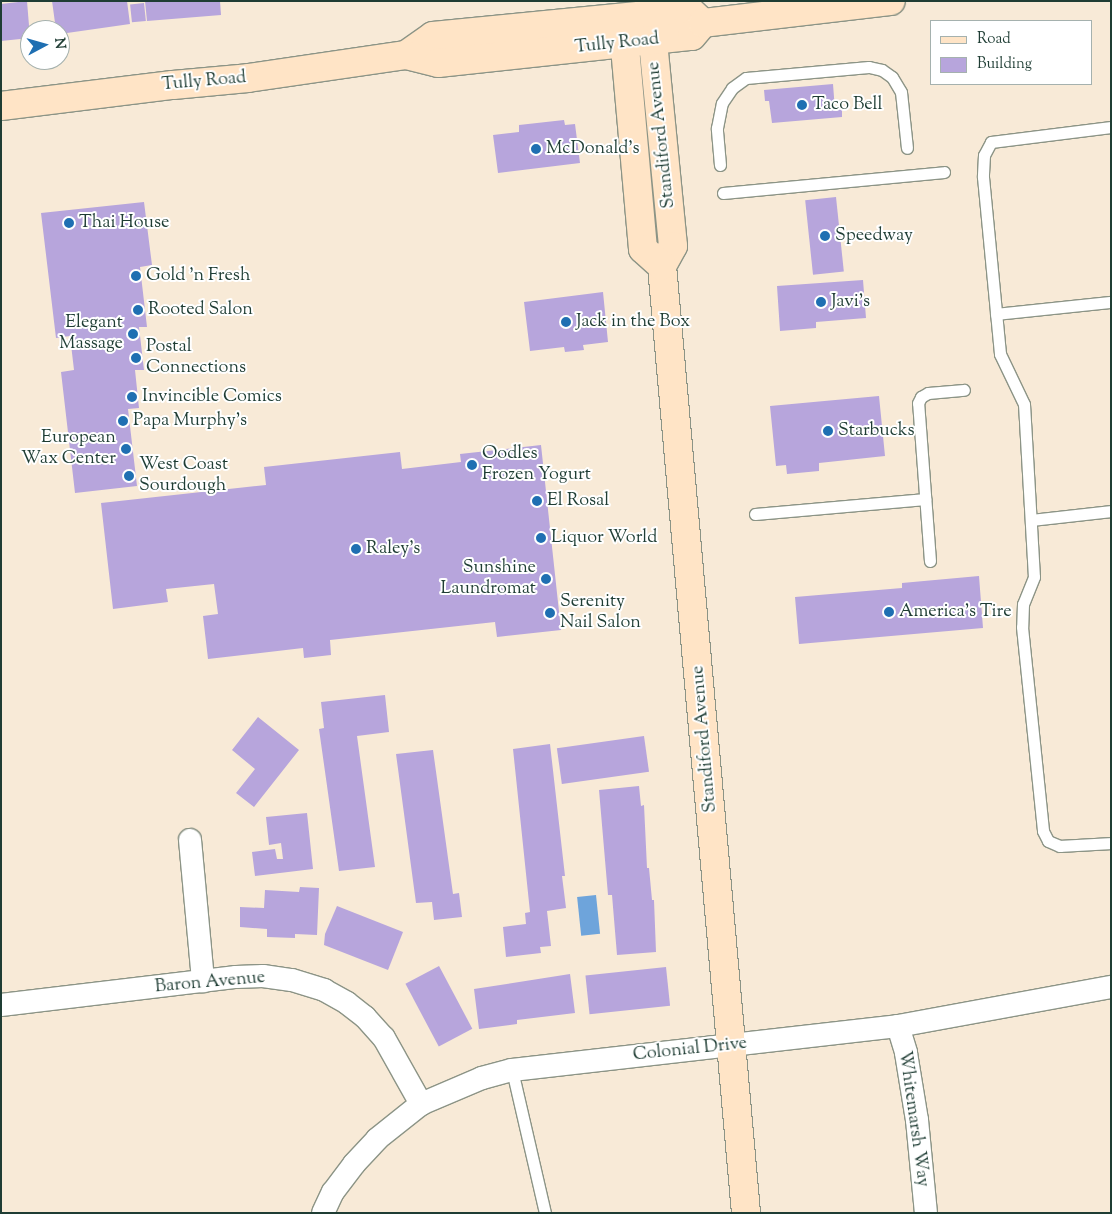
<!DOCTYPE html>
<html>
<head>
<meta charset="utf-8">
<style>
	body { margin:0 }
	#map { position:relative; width:1112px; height:1214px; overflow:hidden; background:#f8ead7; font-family:"Sorts Mill Goudy",serif }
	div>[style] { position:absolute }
	.water>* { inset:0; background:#6ea4db; transform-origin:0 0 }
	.building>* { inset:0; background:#b7a5dc; transform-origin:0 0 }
	.roads { filter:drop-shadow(1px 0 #8c9486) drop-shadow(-1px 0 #8c9486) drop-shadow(0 1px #8c9486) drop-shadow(0 -1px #8c9486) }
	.lane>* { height:11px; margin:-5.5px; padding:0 5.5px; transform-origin:5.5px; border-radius:5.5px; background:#fff }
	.street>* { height:22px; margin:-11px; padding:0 11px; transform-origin:11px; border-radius:11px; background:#fff }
	.secondary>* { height:28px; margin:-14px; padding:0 14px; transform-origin:14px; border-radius:14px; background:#ffe4c6 }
	.dots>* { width:14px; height:14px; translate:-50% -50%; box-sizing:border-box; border:2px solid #fff; border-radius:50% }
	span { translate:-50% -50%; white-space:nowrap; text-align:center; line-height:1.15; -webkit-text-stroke:4px #fff; paint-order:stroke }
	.street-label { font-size:18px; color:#1f3d34 }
	.poi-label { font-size:18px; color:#1f3d34 }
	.left { translate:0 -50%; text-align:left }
	.right { translate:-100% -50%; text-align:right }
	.frame { position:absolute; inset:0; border:2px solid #1f3d34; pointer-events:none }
	.legend { position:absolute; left:930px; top:20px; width:162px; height:65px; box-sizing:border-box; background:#fff; border:1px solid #a5b1ae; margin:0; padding:6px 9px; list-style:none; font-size:15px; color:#1f3d34 }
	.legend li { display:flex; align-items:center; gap:10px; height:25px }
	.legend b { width:25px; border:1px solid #a5b1ae }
	.north { position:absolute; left:20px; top:20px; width:50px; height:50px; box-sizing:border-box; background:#fff; border:1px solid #a5b1ae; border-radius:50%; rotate:84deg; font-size:14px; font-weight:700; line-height:20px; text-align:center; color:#1f3d34 }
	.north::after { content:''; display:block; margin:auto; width:18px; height:22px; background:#1f6fb2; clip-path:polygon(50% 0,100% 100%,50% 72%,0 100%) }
</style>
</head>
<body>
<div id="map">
	<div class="water">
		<i style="left:596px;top:895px;width:39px;height:19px;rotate:84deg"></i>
	</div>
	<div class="building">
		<i style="clip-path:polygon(27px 1px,30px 38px,1px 41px,1px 4px)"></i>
		<i style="clip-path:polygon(52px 1px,127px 1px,130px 24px,60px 34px,60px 30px,56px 30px)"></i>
		<i style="clip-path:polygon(145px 1px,220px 1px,221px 15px,147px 21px)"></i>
		<i style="left:144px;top:3px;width:18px;height:14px;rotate:84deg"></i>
		<i style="clip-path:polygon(833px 84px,835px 110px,842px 109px,842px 117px,772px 123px,769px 101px,765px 101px,764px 90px)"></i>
		<i style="clip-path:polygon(564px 120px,565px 125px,575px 124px,580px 163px,498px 173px,493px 135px,519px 132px,519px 125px)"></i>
		<i style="left:836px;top:197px;width:75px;height:31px;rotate:84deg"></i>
		<i style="clip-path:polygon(144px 202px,152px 265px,140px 267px,147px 327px,139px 327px,144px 370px,135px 370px,139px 408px,128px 409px,137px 486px,75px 493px,61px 372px,74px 370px,70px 336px,56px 338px,41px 213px)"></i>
		<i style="clip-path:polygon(863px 280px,866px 318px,816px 322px,816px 328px,780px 331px,777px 286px)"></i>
		<i style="clip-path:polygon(603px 292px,608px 342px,583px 345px,584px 350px,565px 352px,564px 347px,530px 351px,524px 302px)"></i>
		<i style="clip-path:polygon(879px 396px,885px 456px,819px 463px,819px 471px,787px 474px,786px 465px,776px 466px,770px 406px)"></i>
		<i style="clip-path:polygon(541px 445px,561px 630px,497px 637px,495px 622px,330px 640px,331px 655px,304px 658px,303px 648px,208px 659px,203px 616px,218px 614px,214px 584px,166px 589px,168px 602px,113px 609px,101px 503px,266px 485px,264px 467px,400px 452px,402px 469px,461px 462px,460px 454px)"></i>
		<i style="clip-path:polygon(979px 576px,983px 628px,799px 644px,795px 597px,902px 588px,902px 583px)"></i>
		<i style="clip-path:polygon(385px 695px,389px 732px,357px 736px,375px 867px,339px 871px,319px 729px,324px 728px,321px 702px)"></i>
		<i style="clip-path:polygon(258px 717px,299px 750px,254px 807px,236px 793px,255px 769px,232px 750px)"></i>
		<i style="left:644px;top:736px;width:36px;height:88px;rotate:82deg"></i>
		<i style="clip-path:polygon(550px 744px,565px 876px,562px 876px,566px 908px,547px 911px,551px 946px,540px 947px,541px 953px,506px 957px,503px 927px,526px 924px,525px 913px,530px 912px,513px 749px)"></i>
		<i style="clip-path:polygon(433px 750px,453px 894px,459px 893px,462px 917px,434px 920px,432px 902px,416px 903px,396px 754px)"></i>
		<i style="clip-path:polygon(639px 786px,641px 806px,644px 805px,647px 868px,649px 868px,652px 900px,654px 900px,656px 952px,617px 955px,612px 895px,608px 895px,599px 790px)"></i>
		<i style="clip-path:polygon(307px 813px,313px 869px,255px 876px,252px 852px,275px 849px,277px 859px,283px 859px,281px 843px,269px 845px,266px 817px)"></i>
		<i style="clip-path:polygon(300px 887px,319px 888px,317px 935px,295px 934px,295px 938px,267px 937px,267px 929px,240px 927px,240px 907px,264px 908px,265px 890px,299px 892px)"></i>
		<i style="clip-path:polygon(337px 906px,403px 932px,388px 970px,324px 945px,325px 934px)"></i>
		<i style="left:439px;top:966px;width:71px;height:38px;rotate:62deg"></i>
		<i style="left:666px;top:967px;width:39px;height:81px;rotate:84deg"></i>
		<i style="clip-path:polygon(570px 974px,575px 1013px,517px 1020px,517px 1024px,479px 1029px,474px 989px)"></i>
	</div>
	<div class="roads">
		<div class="lane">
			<i style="left:1111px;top:127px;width:121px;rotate:172.9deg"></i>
			<i style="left:991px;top:142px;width:15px;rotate:118deg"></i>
			<i style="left:984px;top:155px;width:22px;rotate:93deg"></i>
			<i style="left:983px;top:177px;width:178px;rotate:84.5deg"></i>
			<i style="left:1000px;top:354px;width:55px;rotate:64.4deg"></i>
			<i style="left:1024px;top:404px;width:173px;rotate:86.7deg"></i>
			<i style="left:1034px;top:577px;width:29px;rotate:112deg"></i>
			<i style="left:1023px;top:604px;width:23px;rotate:92deg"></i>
			<i style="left:1022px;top:627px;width:205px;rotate:84.1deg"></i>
			<i style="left:1043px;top:831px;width:11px;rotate:63deg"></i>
			<i style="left:1048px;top:841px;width:13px;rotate:23deg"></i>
			<i style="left:1060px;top:846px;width:51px;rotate:-3.4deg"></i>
			<i style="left:720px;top:165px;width:37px;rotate:-95deg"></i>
			<i style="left:717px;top:128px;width:25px;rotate:-79deg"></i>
			<i style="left:722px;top:103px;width:18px;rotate:-56deg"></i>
			<i style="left:732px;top:88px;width:17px;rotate:-36deg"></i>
			<i style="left:746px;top:78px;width:123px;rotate:-5.1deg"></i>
			<i style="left:869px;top:67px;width:13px;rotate:13deg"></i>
			<i style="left:882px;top:70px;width:12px;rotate:35deg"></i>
			<i style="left:892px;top:77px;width:17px;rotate:59deg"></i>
			<i style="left:901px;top:92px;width:56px;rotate:83.9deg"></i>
			<i style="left:723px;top:193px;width:222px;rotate:-5.4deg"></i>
			<i style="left:996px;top:314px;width:116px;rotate:-6deg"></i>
			<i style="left:755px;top:514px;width:171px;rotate:-5deg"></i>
			<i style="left:1031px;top:520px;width:81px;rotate:-6.4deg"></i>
			<i style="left:930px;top:561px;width:158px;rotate:-94.3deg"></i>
			<i style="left:918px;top:403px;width:7px;rotate:-63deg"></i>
			<i style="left:921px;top:397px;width:8px;rotate:-30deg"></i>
			<i style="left:928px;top:393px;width:36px;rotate:-5deg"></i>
			<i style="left:512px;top:1070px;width:147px;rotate:77deg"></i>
		</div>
		<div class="street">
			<i style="left:190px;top:840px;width:142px;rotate:84.7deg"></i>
			<i style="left:1px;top:1005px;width:237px;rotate:-6.8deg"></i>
			<i style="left:236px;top:977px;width:27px;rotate:-2deg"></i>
			<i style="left:263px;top:976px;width:29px;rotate:8deg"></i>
			<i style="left:292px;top:980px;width:34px;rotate:17deg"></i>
			<i style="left:324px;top:990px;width:26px;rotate:29deg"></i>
			<i style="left:347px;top:1003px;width:23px;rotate:38deg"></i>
			<i style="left:365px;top:1017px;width:28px;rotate:48deg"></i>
			<i style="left:384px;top:1038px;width:76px;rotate:60.7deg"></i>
			<i style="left:898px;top:1026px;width:28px;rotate:73deg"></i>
			<i style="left:906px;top:1053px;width:68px;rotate:80.7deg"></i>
			<i style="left:917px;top:1120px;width:93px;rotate:84.5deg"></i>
			<i style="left:323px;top:1213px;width:23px;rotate:-65deg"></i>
			<i style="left:333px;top:1192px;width:35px;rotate:-53deg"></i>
			<i style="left:354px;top:1164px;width:34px;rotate:-47deg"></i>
			<i style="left:377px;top:1139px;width:56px;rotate:-38.5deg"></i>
			<i style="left:421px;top:1104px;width:66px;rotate:-23.1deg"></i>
			<i style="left:482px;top:1078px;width:31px;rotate:-15deg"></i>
			<i style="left:512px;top:1070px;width:388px;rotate:-6.5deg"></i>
			<i style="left:898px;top:1026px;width:217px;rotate:-10.4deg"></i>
		</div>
		<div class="secondary">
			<i style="left:649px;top:1px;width:246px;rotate:84.4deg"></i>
			<i style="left:673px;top:246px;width:23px;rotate:119deg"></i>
			<i style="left:662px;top:266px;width:951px;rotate:84.93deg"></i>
			<i style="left:623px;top:25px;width:225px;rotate:84.9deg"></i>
			<i style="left:643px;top:249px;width:25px;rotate:42deg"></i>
			<i style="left:406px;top:55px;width:33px;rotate:-35deg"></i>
			<i style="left:433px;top:36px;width:254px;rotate:-5.6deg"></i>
			<i style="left:686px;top:11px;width:4px"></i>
			<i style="left:690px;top:11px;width:18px;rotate:43deg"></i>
			<i style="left:1px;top:106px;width:173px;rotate:-7deg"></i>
			<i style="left:173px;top:85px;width:75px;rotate:-5.3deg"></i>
			<i style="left:248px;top:78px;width:160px;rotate:-8.3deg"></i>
			<i style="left:406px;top:55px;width:33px;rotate:14deg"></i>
			<i style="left:438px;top:63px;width:255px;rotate:-6.1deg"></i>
			<i style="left:692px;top:36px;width:17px;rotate:-50deg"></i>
			<i style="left:703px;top:23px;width:189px;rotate:-6.7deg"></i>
		</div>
	</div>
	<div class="dots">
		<i style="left:802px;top:105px;background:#1f6fb2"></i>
		<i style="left:536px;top:149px;background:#1f6fb2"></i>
		<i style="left:69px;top:223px;background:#1f6fb2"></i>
		<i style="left:825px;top:236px;background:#1f6fb2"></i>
		<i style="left:136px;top:276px;background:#1f6fb2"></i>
		<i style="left:821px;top:302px;background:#1f6fb2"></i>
		<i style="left:138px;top:310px;background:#1f6fb2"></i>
		<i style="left:566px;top:322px;background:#1f6fb2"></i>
		<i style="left:133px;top:334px;background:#1f6fb2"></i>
		<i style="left:136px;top:358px;background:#1f6fb2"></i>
		<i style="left:132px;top:397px;background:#1f6fb2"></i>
		<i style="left:123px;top:421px;background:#1f6fb2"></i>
		<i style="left:828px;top:431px;background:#1f6fb2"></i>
		<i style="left:126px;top:449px;background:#1f6fb2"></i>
		<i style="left:472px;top:465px;background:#1f6fb2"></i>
		<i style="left:129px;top:476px;background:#1f6fb2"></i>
		<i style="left:537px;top:501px;background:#1f6fb2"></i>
		<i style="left:541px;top:538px;background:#1f6fb2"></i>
		<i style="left:356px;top:549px;background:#1f6fb2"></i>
		<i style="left:546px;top:579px;background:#1f6fb2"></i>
		<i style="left:889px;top:612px;background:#1f6fb2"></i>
		<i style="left:550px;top:613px;background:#1f6fb2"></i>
	</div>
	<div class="street-label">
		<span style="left:617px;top:44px;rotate:-6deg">Tully Road</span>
		<span style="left:204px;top:82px;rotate:-5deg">Tully Road</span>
		<span style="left:662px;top:135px;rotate:-96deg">Standiford Avenue</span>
		<span style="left:705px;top:739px;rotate:-95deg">Standiford Avenue</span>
		<span style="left:210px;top:983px;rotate:-5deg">Baron Avenue</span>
		<span style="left:690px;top:1050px;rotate:-6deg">Colonial Drive</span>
		<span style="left:913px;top:1119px;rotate:82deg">Whitemarsh Way</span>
	</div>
	<div class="poi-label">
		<span class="left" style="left:812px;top:105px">Taco Bell</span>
		<span class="left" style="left:546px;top:149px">McDonald's</span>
		<span class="left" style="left:79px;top:223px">Thai House</span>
		<span class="left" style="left:835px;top:236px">Speedway</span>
		<span class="left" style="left:146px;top:276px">Gold 'n Fresh</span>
		<span class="left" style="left:831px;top:302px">Javi's</span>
		<span class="left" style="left:148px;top:310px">Rooted Salon</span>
		<span class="left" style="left:576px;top:322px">Jack in the Box</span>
		<span class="right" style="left:123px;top:334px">Elegant<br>Massage</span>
		<span class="left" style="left:146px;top:358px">Postal<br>Connections</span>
		<span class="left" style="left:142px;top:397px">Invincible Comics</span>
		<span class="left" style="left:133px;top:421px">Papa Murphy's</span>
		<span class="left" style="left:838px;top:431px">Starbucks</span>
		<span class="right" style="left:116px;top:449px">European<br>Wax Center</span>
		<span class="left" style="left:482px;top:465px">Oodles<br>Frozen Yogurt</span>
		<span class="left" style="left:139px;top:476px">West Coast<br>Sourdough</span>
		<span class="left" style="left:547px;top:501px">El Rosal</span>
		<span class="left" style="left:551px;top:538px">Liquor World</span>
		<span class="left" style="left:366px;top:549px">Raley's</span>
		<span class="right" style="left:536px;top:579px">Sunshine<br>Laundromat</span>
		<span class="left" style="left:560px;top:613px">Serenity<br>Nail Salon</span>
		<span class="left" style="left:899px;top:612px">America's Tire</span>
	</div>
	<div class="frame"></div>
	<ul class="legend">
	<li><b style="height:6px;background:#ffe4c6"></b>Road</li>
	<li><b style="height:14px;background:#b7a5dc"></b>Building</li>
	</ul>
	<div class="north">N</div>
</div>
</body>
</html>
